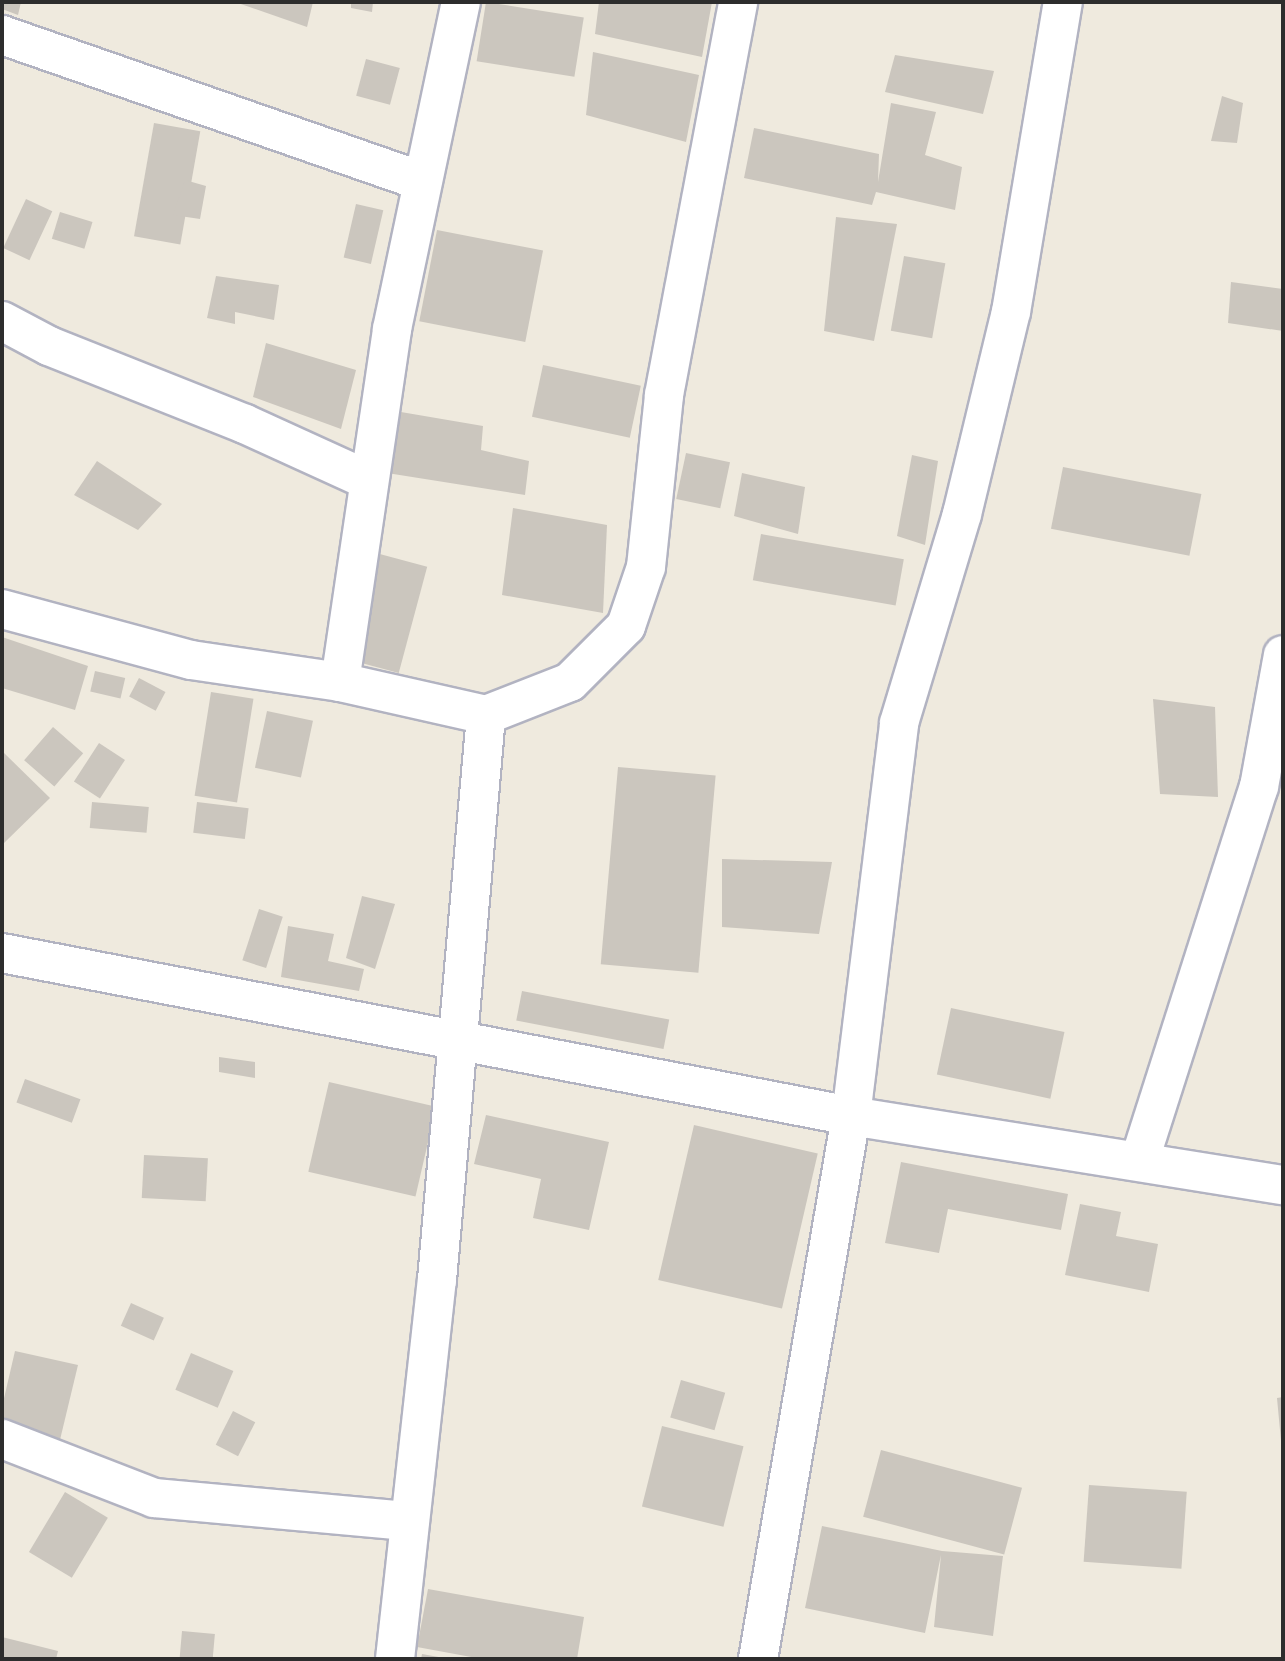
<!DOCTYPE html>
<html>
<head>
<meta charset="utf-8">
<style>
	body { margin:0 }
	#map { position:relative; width:1285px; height:1661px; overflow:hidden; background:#efeade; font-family:Jost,sans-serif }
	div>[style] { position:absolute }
	.building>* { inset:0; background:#cbc6be; transform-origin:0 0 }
	.roads { filter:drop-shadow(2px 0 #b2b3c1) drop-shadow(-2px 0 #b2b3c1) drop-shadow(0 2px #b2b3c1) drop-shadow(0 -2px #b2b3c1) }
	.minor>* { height:38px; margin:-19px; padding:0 19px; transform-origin:19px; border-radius:19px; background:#fff }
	span { translate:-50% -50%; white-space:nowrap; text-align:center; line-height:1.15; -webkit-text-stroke:6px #fff; paint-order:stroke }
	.frame { position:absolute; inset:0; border:4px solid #2d2d2d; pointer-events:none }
</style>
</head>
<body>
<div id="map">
	<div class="building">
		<i style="clip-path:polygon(2px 2px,21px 2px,18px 15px,2px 9px)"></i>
		<i style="clip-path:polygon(235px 2px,313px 2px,307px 27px)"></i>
		<i style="clip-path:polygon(351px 2px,373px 2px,372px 12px,351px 8px)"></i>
		<i style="left:486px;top:2px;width:99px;height:60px;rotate:9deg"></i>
		<i style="clip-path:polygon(599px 2px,712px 2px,702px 57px,595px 34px)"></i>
		<i style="clip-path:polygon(593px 52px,699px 75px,686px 142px,586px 115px)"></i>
		<i style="clip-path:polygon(895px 55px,994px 71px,983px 114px,885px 92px)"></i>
		<i style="left:366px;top:59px;width:35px;height:38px;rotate:15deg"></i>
		<i style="clip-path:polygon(1222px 96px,1243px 103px,1237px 143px,1211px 141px)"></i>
		<i style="clip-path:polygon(891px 103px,936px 112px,925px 155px,962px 167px,955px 210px,876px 192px,872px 205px,744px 178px,754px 128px,879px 154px,878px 182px)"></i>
		<i style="left:154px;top:123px;width:47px;height:115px;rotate:10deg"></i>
		<i style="clip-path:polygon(185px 180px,206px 186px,200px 219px,173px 215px)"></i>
		<i style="left:26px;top:199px;width:29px;height:54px;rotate:25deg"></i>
		<i style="left:356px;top:204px;width:28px;height:55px;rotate:13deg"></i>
		<i style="left:60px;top:212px;width:34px;height:28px;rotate:17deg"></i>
		<i style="clip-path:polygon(836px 217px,897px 224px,874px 341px,824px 331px)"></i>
		<i style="left:437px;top:230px;width:108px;height:93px;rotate:11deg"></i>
		<i style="left:904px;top:256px;width:42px;height:76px;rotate:10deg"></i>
		<i style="clip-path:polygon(216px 276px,279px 285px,274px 320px,235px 312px,235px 324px,207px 318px)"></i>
		<i style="clip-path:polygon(1231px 282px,1283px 289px,1283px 331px,1228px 323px)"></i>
		<i style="clip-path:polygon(266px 343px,356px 370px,341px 429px,253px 397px)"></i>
		<i style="left:543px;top:365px;width:100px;height:53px;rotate:12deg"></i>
		<i style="clip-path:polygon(395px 411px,483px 426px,481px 450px,529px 461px,525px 495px,387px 473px)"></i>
		<i style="left:686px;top:453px;width:45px;height:47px;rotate:12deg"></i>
		<i style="clip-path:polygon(912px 455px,938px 461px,925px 545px,897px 536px)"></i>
		<i style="clip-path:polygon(97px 461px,162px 504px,138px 530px,74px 495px)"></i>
		<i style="left:1063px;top:467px;width:141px;height:63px;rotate:11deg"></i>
		<i style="clip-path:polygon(742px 473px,805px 487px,798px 534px,734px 516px)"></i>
		<i style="clip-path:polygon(513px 508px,607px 525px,603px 613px,502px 595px)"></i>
		<i style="left:761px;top:534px;width:145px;height:47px;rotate:10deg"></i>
		<i style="left:376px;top:553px;width:53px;height:110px;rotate:15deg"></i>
		<i style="clip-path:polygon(2px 637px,88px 666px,75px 710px,2px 688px)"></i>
		<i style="left:95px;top:671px;width:31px;height:21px;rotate:13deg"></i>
		<i style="left:139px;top:678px;width:30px;height:21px;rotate:28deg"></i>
		<i style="left:211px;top:692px;width:43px;height:105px;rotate:9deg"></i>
		<i style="clip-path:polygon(1153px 699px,1215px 707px,1218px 797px,1160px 794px)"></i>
		<i style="left:267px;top:711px;width:47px;height:58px;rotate:12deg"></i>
		<i style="left:53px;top:727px;width:40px;height:44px;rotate:41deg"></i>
		<i style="left:99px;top:743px;width:31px;height:46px;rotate:33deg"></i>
		<i style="clip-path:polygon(2px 751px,50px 798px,2px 845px)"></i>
		<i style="left:618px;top:767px;width:98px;height:198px;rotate:5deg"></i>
		<i style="left:92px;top:802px;width:57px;height:26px;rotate:5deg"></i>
		<i style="left:197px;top:802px;width:52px;height:31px;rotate:7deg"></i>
		<i style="clip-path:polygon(722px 859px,832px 862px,819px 934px,722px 927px)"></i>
		<i style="clip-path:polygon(362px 896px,395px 904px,375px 969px,346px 958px)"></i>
		<i style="left:259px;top:909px;width:25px;height:54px;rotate:18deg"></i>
		<i style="clip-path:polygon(288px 926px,334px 934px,328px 961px,364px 969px,359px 991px,281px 977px)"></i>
		<i style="left:522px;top:991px;width:150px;height:30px;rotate:11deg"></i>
		<i style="left:951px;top:1008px;width:116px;height:68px;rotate:12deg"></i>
		<i style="clip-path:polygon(219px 1057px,255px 1062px,255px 1078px,219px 1072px)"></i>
		<i style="left:25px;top:1079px;width:59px;height:25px;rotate:20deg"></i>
		<i style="left:329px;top:1082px;width:110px;height:92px;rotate:13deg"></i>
		<i style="clip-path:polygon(486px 1115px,609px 1142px,589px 1230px,533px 1218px,541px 1179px,474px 1164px)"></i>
		<i style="left:694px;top:1125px;width:127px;height:159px;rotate:13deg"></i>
		<i style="left:144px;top:1155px;width:64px;height:43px;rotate:3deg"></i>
		<i style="clip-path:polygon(901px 1162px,1068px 1194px,1061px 1230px,948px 1209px,939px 1253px,885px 1243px)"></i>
		<i style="clip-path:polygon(1080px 1204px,1121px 1212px,1116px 1236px,1158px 1244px,1149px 1292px,1065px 1275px)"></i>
		<i style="left:131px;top:1303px;width:36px;height:25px;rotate:24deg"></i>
		<i style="clip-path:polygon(15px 1351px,78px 1365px,59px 1444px,2px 1430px,2px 1407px)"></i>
		<i style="left:191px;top:1353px;width:46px;height:40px;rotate:23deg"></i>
		<i style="left:681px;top:1380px;width:46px;height:39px;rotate:16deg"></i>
		<i style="clip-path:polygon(1283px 1397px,1283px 1441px,1281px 1441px,1277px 1398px)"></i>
		<i style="left:233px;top:1411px;width:25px;height:38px;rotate:27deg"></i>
		<i style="left:662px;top:1426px;width:84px;height:83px;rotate:14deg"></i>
		<i style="left:881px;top:1450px;width:146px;height:69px;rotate:15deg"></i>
		<i style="left:1089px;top:1485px;width:98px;height:77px;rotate:4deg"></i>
		<i style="left:65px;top:1492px;width:50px;height:70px;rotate:31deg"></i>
		<i style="clip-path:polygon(822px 1526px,942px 1551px,1003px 1556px,993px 1636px,934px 1627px,941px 1555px,925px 1633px,805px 1608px)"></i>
		<i style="clip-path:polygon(428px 1589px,584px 1617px,577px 1659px,482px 1659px,417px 1647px)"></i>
		<i style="left:182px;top:1631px;width:33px;height:28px;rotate:5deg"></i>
		<i style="clip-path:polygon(2px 1637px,58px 1651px,56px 1659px,2px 1659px)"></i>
		<i style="clip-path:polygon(422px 1654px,444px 1658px,444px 1659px,421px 1659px)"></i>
	</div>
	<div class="roads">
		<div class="minor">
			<i style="left:2px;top:35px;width:445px;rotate:19.2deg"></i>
			<i style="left:2px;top:321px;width:53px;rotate:28deg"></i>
			<i style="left:49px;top:346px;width:211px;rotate:21.7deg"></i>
			<i style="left:245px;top:424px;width:135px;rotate:24.5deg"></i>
			<i style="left:2px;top:609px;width:196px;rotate:15.1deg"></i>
			<i style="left:191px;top:660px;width:151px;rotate:8.4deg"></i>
			<i style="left:340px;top:682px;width:150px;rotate:12.7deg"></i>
			<i style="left:486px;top:715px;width:90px;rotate:-21.4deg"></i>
			<i style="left:570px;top:682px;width:79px;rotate:-45deg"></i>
			<i style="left:626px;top:626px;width:62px;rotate:-71.3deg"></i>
			<i style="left:646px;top:567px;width:173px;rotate:-84deg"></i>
			<i style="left:664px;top:395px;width:400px;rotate:-79.3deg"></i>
			<i style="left:340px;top:682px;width:357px;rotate:-81.6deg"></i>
			<i style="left:392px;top:329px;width:334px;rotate:-78.1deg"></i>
			<i style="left:2px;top:953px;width:865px;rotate:10.87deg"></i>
			<i style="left:851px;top:1116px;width:437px;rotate:9.1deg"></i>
			<i style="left:1140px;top:1159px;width:391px;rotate:-72.3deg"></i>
			<i style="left:1259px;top:787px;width:134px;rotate:-79.7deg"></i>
			<i style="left:2px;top:1439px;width:163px;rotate:21.2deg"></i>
			<i style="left:154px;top:1498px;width:254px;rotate:5.2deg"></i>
			<i style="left:395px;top:1659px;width:381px;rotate:-83.7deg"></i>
			<i style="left:437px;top:1280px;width:567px;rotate:-85.04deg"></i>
			<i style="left:758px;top:1659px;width:551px;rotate:-80.28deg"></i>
			<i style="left:851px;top:1116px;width:396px;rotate:-83deg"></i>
			<i style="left:899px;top:723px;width:218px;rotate:-73.2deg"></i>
			<i style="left:962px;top:514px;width:208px;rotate:-76.4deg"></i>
			<i style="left:1011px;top:312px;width:314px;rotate:-80.5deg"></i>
		</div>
	</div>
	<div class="frame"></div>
</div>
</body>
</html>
